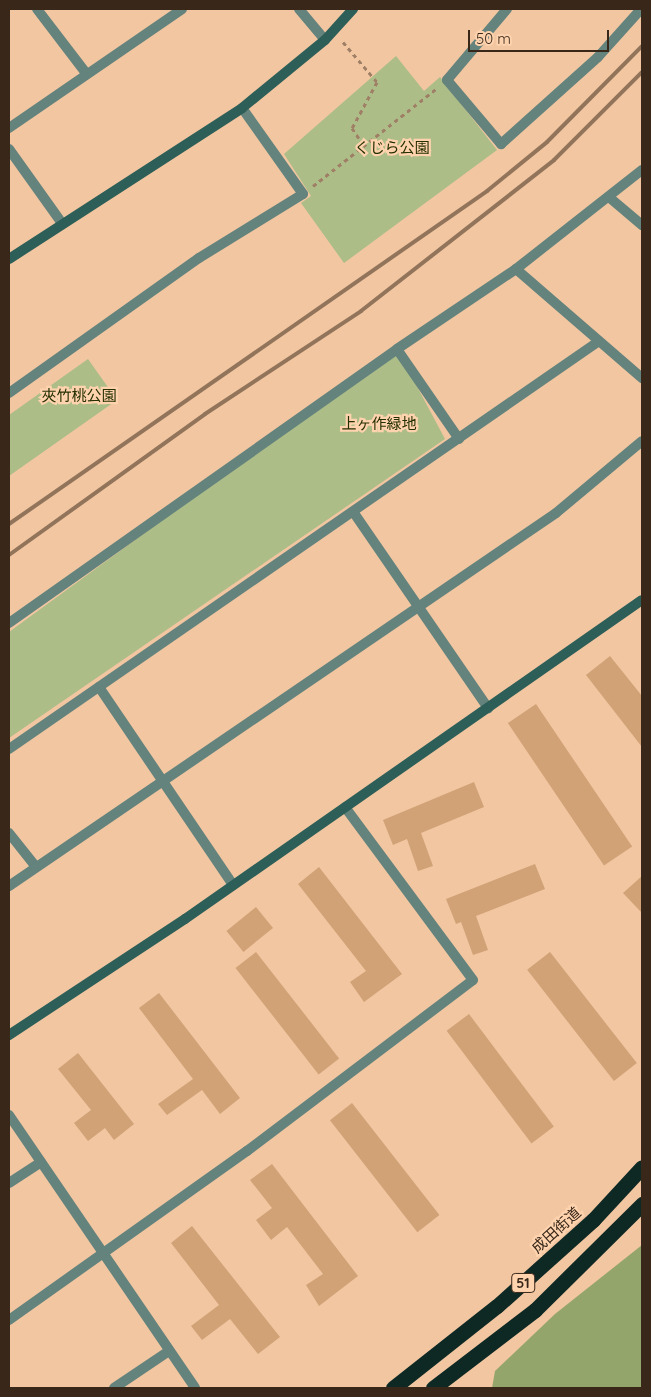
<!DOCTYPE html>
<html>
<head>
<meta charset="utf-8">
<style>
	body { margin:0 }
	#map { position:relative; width:651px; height:1397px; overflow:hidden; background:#f1c6a1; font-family:Quicksand,"Noto Sans JP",sans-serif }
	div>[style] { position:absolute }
	.green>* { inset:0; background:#acbd88 }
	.forest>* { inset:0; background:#94a56c }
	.building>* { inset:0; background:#d2a277; transform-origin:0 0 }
	.path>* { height:3px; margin-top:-1.5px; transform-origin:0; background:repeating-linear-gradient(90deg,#9f7f65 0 4px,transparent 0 8px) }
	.street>* { height:10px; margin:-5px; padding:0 5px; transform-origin:5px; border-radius:5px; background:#64837d }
	.secondary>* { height:10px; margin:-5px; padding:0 5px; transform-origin:5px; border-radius:5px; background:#2d5e57 }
	.highway>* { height:15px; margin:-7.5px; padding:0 7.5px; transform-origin:7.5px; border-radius:7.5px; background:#0e2824 }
	.rail>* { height:4px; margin:-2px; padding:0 2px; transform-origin:2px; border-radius:2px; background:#92745b }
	span { translate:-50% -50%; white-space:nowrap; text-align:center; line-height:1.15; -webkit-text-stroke:4.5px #ffd3ae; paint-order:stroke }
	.shield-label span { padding:1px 4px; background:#ffd3ae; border:1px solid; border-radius:4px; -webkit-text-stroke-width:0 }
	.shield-label { font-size:14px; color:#39281a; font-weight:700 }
	.park-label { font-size:15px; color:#242f02 }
	.street-label { font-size:15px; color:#39281a }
	.frame { position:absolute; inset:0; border:10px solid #39281a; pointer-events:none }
	.scale { position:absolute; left:468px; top:30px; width:141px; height:22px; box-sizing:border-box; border:2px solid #39281a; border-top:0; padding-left:6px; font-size:15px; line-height:18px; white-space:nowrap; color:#39281a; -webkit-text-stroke:4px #ffd3ae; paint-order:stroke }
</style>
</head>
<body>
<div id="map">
	<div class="green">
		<i style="clip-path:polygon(396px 56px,424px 91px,440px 77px,497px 150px,344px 263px,301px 203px,311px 196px,284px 154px)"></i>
		<i style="clip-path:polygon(397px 349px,445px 439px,9px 738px,9px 632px)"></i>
		<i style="clip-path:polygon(88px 359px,117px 400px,9px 476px,9px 415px)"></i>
	</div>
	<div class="forest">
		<i style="clip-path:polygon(642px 1245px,642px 1388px,492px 1388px,495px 1371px,555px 1314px)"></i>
	</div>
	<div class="building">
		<i style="clip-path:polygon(610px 656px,642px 696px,642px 747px,586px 675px)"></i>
		<i style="left:536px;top:704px;width:172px;height:34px;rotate:56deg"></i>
		<i style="clip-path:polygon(474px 782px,484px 807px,421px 833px,433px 866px,418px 871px,407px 839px,393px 845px,383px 820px)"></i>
		<i style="clip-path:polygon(535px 864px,545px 889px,476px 916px,488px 950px,473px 955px,461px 922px,456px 924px,446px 899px)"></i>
		<i style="clip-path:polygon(319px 867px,402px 974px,364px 1002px,350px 982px,366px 971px,298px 884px)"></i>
		<i style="clip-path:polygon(642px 876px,642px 913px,623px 893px)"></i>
		<i style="left:256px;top:907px;width:27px;height:38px;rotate:51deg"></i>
		<i style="left:256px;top:952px;width:135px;height:26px;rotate:52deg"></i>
		<i style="left:550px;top:952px;width:141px;height:29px;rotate:52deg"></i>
		<i style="clip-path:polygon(159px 993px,240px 1098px,220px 1114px,202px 1090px,167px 1115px,158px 1104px,193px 1079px,139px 1008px)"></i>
		<i style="left:469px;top:1014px;width:141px;height:28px;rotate:53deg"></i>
		<i style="clip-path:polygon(78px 1053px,134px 1124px,114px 1140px,105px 1128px,88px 1141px,74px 1123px,91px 1110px,58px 1069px)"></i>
		<i style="left:352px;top:1103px;width:142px;height:28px;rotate:52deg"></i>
		<i style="clip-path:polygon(272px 1164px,358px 1276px,319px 1306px,306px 1285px,323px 1274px,287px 1227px,271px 1240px,256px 1220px,272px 1208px,250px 1180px)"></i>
		<i style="clip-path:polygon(192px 1226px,280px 1337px,258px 1354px,230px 1319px,202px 1340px,191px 1326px,219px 1305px,171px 1243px)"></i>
	</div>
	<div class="path">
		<i style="left:343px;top:42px;width:52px;rotate:49.6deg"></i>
		<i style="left:377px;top:82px;width:52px;rotate:118.5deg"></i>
		<i style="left:352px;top:128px;width:22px;rotate:56deg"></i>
		<i style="left:313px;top:186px;width:158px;rotate:-38.3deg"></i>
	</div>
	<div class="street">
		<i style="left:37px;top:9px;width:81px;rotate:52.6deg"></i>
		<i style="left:299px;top:9px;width:40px;rotate:50deg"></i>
		<i style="left:507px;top:9px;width:93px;rotate:130.2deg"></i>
		<i style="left:447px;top:80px;width:84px;rotate:49.8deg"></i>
		<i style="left:501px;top:144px;width:130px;rotate:-41.9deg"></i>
		<i style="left:598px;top:57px;width:64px;rotate:-48.1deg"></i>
		<i style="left:9px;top:128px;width:210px;rotate:-34.5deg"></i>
		<i style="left:9px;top:149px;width:90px;rotate:54.5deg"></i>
		<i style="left:610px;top:198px;width:42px;rotate:40.2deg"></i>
		<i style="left:516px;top:269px;width:167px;rotate:40.9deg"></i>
		<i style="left:9px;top:393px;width:233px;rotate:-35.4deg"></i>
		<i style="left:199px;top:258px;width:122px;rotate:-31.6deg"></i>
		<i style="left:303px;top:194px;width:105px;rotate:-125.3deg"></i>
		<i style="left:459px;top:439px;width:109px;rotate:-124.6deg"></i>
		<i style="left:397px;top:349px;width:143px;rotate:-33.9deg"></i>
		<i style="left:516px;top:269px;width:160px;rotate:-38.2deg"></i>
		<i style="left:354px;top:513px;width:237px;rotate:55.5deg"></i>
		<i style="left:9px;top:623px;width:475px;rotate:-35.2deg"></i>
		<i style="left:99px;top:687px;width:239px;rotate:55.9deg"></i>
		<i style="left:9px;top:749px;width:717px;rotate:-34.66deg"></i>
		<i style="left:9px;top:833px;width:43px;rotate:51.5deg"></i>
		<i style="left:9px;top:886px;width:662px;rotate:-34.29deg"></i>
		<i style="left:556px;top:513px;width:112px;rotate:-39.9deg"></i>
		<i style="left:9px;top:1115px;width:330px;rotate:55.7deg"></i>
		<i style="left:9px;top:1183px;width:38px;rotate:-33deg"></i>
		<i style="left:9px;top:1320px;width:292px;rotate:-35.4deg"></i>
		<i style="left:247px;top:1151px;width:283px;rotate:-37.1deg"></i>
		<i style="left:473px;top:980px;width:215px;rotate:-126.5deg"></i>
		<i style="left:114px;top:1388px;width:66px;rotate:-33.9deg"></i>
	</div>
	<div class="secondary">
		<i style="left:9px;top:259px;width:278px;rotate:-32.9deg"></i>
		<i style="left:242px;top:108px;width:107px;rotate:-39.3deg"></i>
		<i style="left:325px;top:40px;width:42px;rotate:-47.9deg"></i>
		<i style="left:9px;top:1035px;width:211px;rotate:-33.4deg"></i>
		<i style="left:185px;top:919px;width:557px;rotate:-34.92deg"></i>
	</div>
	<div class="highway">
		<i style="left:393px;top:1388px;width:132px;rotate:-38.3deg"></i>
		<i style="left:497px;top:1306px;width:129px;rotate:-41.9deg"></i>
		<i style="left:593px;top:1220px;width:72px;rotate:-47.2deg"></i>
		<i style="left:433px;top:1388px;width:128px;rotate:-37.4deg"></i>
		<i style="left:535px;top:1310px;width:151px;rotate:-44.7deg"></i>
	</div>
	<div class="rail">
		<i style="left:9px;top:524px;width:583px;rotate:-34.86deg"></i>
		<i style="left:487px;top:191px;width:77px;rotate:-39.2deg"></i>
		<i style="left:547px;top:142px;width:135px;rotate:-45.3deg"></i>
		<i style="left:9px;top:555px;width:241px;rotate:-35.7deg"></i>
		<i style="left:205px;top:414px;width:187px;rotate:-33.4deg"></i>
		<i style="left:361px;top:311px;width:245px;rotate:-38deg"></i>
		<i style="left:554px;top:160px;width:124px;rotate:-45deg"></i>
	</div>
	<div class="shield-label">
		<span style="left:523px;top:1283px">51</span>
	</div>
	<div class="park-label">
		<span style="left:392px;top:148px">くじら公園</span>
		<span style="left:79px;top:396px">夾竹桃公園</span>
		<span style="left:379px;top:424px">上ヶ作緑地</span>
	</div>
	<div class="street-label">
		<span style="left:556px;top:1230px;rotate:-42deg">成田街道</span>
	</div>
	<div class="frame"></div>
	<div class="scale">50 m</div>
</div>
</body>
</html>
